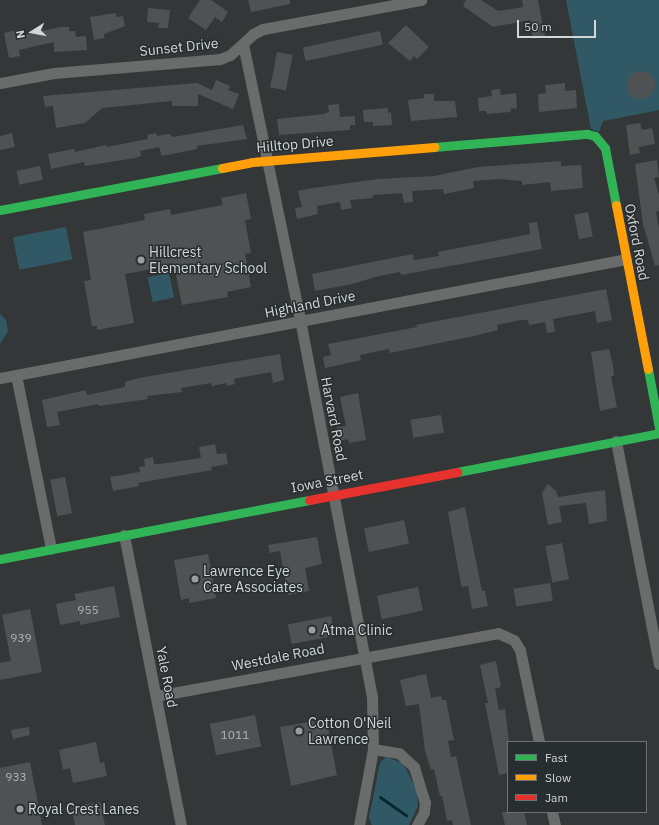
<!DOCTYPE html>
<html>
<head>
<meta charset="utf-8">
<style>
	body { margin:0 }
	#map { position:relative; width:659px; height:825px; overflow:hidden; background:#343738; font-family:"IBM Plex Sans",sans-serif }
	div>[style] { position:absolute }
	.green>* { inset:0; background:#315965; transform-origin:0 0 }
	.stream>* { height:3px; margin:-1.5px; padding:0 1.5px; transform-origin:1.5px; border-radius:1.5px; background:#052832 }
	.building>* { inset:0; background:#4f5252; transform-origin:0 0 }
	.round { border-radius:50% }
	.street>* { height:11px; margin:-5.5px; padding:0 5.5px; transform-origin:5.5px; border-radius:5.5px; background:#6a6c6c }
	.fast>* { height:9px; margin:-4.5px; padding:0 4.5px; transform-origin:4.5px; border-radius:4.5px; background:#30b455 }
	.slow>* { height:9px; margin:-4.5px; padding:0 4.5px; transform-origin:4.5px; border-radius:4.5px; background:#ff9f0a }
	.jam>* { height:9px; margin:-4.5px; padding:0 4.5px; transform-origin:4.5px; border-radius:4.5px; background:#e5322d }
	.dots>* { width:11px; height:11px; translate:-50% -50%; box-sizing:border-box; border:2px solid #282e30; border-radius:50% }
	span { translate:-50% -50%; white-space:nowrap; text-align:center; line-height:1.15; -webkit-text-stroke:3px #282e30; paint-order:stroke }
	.number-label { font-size:12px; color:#b2b5b6 }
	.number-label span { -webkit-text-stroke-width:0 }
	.street-label { font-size:14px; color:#d3d6d7 }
	.poi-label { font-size:14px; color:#d3d6d7 }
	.left { translate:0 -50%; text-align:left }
	.legend { position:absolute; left:507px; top:741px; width:140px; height:72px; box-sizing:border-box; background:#282e30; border:1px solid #6c7173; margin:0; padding:5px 7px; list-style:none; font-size:12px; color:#d3d6d7 }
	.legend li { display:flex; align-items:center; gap:8px; height:20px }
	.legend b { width:20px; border:1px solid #6c7173 }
	.north { position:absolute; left:12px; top:12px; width:40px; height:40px; -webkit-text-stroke:3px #282e30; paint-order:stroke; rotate:259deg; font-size:11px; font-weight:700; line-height:16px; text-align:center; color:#d3d6d7 }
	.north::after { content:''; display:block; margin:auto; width:14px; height:18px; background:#d3d6d7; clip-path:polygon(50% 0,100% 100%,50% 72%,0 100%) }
	.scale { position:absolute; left:517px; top:20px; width:79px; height:18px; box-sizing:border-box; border:2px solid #d3d6d7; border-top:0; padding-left:5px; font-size:12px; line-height:14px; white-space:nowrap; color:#d3d6d7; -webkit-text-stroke:3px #282e30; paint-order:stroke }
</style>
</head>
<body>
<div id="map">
	<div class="green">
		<i style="clip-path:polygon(566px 0,659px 0,659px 110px,603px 121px,599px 132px,591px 129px)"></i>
		<i style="left:66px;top:227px;width:33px;height:54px;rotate:79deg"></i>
		<i style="left:169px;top:273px;width:25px;height:22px;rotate:78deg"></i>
		<i style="clip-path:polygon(0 314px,6px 320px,8px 331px,0 344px)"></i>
		<i style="clip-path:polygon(386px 757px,403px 763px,417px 791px,418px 806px,409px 825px,372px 825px,369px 818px,380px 763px)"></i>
	</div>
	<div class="stream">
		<i style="left:380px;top:797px;width:32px;rotate:35deg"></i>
	</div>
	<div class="building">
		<i style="clip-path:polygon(200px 0,211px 0,228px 12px,222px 22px,215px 17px,206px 30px,188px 18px)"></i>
		<i style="clip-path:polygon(248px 0,290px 0,290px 4px,251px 12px)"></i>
		<i style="clip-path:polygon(466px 0,481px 0,498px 11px,523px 7px,522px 0,538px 0,545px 36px,533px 39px,530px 20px,493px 27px,463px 6px)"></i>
		<i style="clip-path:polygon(148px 8px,170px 10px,168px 28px,158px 28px,159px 23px,147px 22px)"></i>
		<i style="clip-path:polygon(116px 13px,116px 17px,123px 16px,125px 26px,104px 34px,104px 38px,94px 40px,90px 17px)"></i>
		<i style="clip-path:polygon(406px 25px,429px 47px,417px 59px,414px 56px,410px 61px,388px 43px)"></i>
		<i style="clip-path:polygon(60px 27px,69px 27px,69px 31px,75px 31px,76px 37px,86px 36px,87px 50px,54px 52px,54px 42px,19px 50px,20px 56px,9px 58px,4px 33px,21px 29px,23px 35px)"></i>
		<i style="left:380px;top:31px;width:14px;height:79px;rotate:78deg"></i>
		<i style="left:277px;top:52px;width:16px;height:36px;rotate:11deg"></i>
		<i class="round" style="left:627px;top:71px;width:28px;height:28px"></i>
		<i style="clip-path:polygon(216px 80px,230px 86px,228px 90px,239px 94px,233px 109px,198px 94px,198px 106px,172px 106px,172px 101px,102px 108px,85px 123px,56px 128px,53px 106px,45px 107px,43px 96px,197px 83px,212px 90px)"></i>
		<i style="clip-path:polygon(565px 83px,565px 91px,576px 90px,577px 108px,539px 112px,538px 94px,546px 93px,545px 85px)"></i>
		<i style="clip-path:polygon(500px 89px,501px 95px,516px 93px,517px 108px,510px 109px,511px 112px,487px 114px,486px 111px,479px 111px,478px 98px,492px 96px,491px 90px)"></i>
		<i style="clip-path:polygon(424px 94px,434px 94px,434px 101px,455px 101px,457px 117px,411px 121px,408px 100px,424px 98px)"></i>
		<i style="clip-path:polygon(339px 104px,340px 117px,355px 116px,355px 125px,350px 125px,350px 130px,279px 135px,277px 119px,324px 114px,329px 112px,328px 105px)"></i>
		<i style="clip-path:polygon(388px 108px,388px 113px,391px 112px,392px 125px,373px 126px,373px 122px,364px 122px,363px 110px)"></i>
		<i style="clip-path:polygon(640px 123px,642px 130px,652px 128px,655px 144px,639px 147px,640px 153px,630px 155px,626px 125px)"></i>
		<i style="clip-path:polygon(243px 125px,247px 139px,197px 146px,197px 149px,162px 156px,159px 147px,140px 151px,141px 156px,135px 158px,85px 166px,84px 162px,51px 169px,48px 154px,74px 149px,75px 152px,106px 145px,107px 147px,148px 139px,147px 135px,156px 133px,157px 136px,169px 134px,173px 137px)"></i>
		<i style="clip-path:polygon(12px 133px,15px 147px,0 150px,0 136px)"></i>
		<i style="clip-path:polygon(657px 160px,659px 177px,654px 178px,659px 195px,659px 211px,656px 212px,659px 229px,659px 265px,655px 266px,643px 224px,635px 164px)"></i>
		<i style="clip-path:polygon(561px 161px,561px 166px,581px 165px,583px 188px,551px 191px,550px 182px,522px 185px,522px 181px,500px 179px,473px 181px,474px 188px,444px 194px,443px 189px,412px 191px,413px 202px,404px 203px,402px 193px,373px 195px,373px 198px,350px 200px,352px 208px,341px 210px,340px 202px,317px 206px,318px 214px,297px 219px,295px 208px,302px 207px,298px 191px,313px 188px,378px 179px,434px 176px,478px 167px)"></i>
		<i style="left:40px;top:166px;width:14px;height:24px;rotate:78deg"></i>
		<i style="clip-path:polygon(246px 193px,251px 219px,245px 220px,251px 253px,245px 254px,251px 287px,227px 292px,228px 297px,182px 305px,174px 265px,125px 274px,134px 323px,97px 330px,97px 326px,92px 326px,84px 281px,91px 280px,83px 232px,145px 220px,144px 214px,170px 209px,171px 215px,223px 205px,221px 198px)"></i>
		<i style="left:588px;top:212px;width:25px;height:14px;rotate:79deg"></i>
		<i style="clip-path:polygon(537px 222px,542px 249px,401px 275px,400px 272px,379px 276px,352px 284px,315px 291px,312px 274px,413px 254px,414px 260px,439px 256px,438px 252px,530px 234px,529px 223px)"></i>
		<i style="clip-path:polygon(606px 289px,612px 320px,597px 323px,595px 311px,553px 319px,555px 332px,547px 333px,545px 322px,529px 325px,528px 320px,521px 320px,497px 325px,498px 330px,474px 336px,390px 353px,389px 349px,360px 355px,361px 360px,325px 368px,323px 357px,331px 355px,328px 344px,417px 327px,416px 325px)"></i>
		<i style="clip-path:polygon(609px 349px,613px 366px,614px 376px,611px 376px,617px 407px,600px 411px,591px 352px)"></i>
		<i style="clip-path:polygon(280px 354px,284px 380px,273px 383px,271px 372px,234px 379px,235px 384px,227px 386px,226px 383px,212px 386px,211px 383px,181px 388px,182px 392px,147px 396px,148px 399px,99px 406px,98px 404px,57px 412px,60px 425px,47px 427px,42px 400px,86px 390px,87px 395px,125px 387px,125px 382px,139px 378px)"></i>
		<i style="clip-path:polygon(358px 393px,366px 440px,349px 443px,348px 439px,340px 441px,337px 427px,346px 426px,340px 397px)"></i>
		<i style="left:441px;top:415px;width:18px;height:31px;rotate:81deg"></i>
		<i style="clip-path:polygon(215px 444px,217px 454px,226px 453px,228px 464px,211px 467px,212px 470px,138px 483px,139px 486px,113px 491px,110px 477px,140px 472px,139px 467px,145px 466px,144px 459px,153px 457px,154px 464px,160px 464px,201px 458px,199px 447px)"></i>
		<i style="left:65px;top:477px;width:37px;height:15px;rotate:79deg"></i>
		<i style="clip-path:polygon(548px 484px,556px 491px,558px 497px,605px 490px,607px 521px,589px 524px,586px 503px,559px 506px,562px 522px,548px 525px,542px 493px)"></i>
		<i style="clip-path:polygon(465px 507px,482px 591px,485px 591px,488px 606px,472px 609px,468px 586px,462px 587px,461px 585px,448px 512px)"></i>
		<i style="left:404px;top:520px;width:24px;height:41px;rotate:78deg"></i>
		<i style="clip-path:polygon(317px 537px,322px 564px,305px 568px,309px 591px,288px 595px,280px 551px,270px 553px,268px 545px)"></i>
		<i style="left:562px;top:543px;width:37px;height:17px;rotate:79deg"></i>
		<i style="clip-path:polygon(208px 554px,216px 598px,189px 603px,189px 598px,181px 600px,174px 560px)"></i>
		<i style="left:550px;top:583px;width:18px;height:37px;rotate:81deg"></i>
		<i style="clip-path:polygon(114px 586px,120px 617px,80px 625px,80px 621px,60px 625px,56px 604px,76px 600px,74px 594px)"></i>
		<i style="left:418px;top:587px;width:24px;height:42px;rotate:78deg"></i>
		<i style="clip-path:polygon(30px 609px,42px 672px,0 680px,0 663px,11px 661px,2px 615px)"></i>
		<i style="left:331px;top:616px;width:20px;height:44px;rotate:79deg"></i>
		<i style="clip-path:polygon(496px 661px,501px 687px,495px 689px,499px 710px,505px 709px,509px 742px,508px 773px,499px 775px,485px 703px,488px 703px,480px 665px)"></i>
		<i style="clip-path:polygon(426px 674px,431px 698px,441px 696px,442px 700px,446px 700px,454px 740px,448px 741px,451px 757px,456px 756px,471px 825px,453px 825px,452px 820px,447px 821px,442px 796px,440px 796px,434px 769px,431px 770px,425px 751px,419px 704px,406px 706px,400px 680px)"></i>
		<i style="left:255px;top:715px;width:32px;height:46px;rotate:79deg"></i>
		<i style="clip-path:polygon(315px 721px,316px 725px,327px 723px,337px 775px,291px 786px,280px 727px)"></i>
		<i style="clip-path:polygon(29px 727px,30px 735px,13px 739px,11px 730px)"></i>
		<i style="clip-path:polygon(96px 742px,100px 763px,104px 762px,107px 776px,73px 783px,70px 768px,63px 770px,59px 750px)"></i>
		<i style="clip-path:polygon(30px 762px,42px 825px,0 825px,0 768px)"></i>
		<i style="clip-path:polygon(100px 802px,105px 825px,75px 825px,71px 807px)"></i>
		<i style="clip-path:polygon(502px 812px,524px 812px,527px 825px,505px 825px)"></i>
	</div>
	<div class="street">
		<i style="left:243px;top:44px;width:271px;rotate:78.3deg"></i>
		<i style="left:298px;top:309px;width:395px;rotate:79.2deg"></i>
		<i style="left:372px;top:697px;width:52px;rotate:88.9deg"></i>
		<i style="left:373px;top:749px;width:77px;rotate:100.4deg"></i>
		<i style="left:0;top:83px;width:55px;rotate:-10.5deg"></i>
		<i style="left:54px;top:73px;width:167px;rotate:-4.8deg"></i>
		<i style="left:220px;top:59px;width:11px;rotate:-22deg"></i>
		<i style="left:230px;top:55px;width:31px;rotate:-42deg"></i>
		<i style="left:253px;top:34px;width:11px;rotate:-27deg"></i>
		<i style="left:263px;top:29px;width:161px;rotate:-10.4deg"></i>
		<i style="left:16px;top:375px;width:177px;rotate:78.6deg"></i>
		<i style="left:0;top:378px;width:637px;rotate:-10.76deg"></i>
		<i style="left:616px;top:441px;width:227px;rotate:79.1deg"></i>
		<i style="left:124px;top:535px;width:296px;rotate:78.9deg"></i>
		<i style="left:156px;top:696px;width:348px;rotate:-10.4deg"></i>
		<i style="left:498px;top:633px;width:17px;rotate:24deg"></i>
		<i style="left:514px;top:640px;width:12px;rotate:59deg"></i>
		<i style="left:520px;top:650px;width:94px;rotate:78.3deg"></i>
		<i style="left:373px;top:749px;width:26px;rotate:9deg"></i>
		<i style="left:399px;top:753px;width:21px;rotate:43deg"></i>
		<i style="left:414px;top:767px;width:37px;rotate:73deg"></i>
		<i style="left:425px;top:802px;width:10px;rotate:96deg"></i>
		<i style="left:424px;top:812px;width:15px;rotate:118deg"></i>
		<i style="left:552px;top:812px;width:13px;rotate:77deg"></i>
	</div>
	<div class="fast">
		<i style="left:434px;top:147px;width:154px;rotate:-4.9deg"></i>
		<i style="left:587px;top:134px;width:8px;rotate:14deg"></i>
		<i style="left:595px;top:136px;width:16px;rotate:50deg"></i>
		<i style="left:605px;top:148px;width:58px;rotate:79.1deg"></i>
		<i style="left:0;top:210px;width:226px;rotate:-10.7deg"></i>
		<i style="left:648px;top:369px;width:60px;rotate:79.4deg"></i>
		<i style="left:457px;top:472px;width:206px;rotate:-10.9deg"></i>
		<i style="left:0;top:559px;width:315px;rotate:-10.8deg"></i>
	</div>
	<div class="slow">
		<i style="left:222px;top:168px;width:31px;rotate:-11deg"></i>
		<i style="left:252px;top:162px;width:183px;rotate:-4.7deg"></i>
		<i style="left:616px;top:205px;width:167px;rotate:79deg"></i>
	</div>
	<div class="jam">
		<i style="left:309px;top:500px;width:151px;rotate:-10.7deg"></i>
	</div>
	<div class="dots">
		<i style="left:141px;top:260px;background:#9b9e9f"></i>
		<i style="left:195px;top:579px;background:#9b9e9f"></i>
		<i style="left:312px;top:630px;background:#9b9e9f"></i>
		<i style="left:299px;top:731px;background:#9b9e9f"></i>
		<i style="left:20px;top:809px;background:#9b9e9f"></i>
	</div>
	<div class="number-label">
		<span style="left:88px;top:610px">955</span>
		<span style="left:21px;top:638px">939</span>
		<span style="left:235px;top:735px">1011</span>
		<span style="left:16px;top:777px">933</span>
	</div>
	<div class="street-label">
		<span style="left:179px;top:47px;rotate:-6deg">Sunset Drive</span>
		<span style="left:295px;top:144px;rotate:-5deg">Hilltop Drive</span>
		<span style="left:637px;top:242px;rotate:79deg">Oxford Road</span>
		<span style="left:310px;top:304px;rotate:-11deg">Highland Drive</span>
		<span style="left:334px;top:419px;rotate:79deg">Harvard Road</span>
		<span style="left:327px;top:481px;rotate:-11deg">Iowa Street</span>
		<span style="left:278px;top:657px;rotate:-11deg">Westdale Road</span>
		<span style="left:167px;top:677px;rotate:79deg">Yale Road</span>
	</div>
	<div class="poi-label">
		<span class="left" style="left:149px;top:260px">Hillcrest<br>Elementary School</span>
		<span class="left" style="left:203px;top:579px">Lawrence Eye<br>Care Associates</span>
		<span class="left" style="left:321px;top:630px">Atma Clinic</span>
		<span class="left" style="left:308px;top:731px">Cotton O'Neil<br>Lawrence</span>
		<span class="left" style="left:28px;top:809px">Royal Crest Lanes</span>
	</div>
	<ul class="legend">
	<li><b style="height:5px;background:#30b455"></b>Fast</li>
	<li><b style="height:5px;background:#ff9f0a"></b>Slow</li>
	<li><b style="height:5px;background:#e5322d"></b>Jam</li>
	</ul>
	<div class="north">N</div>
	<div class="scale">50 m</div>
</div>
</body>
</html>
